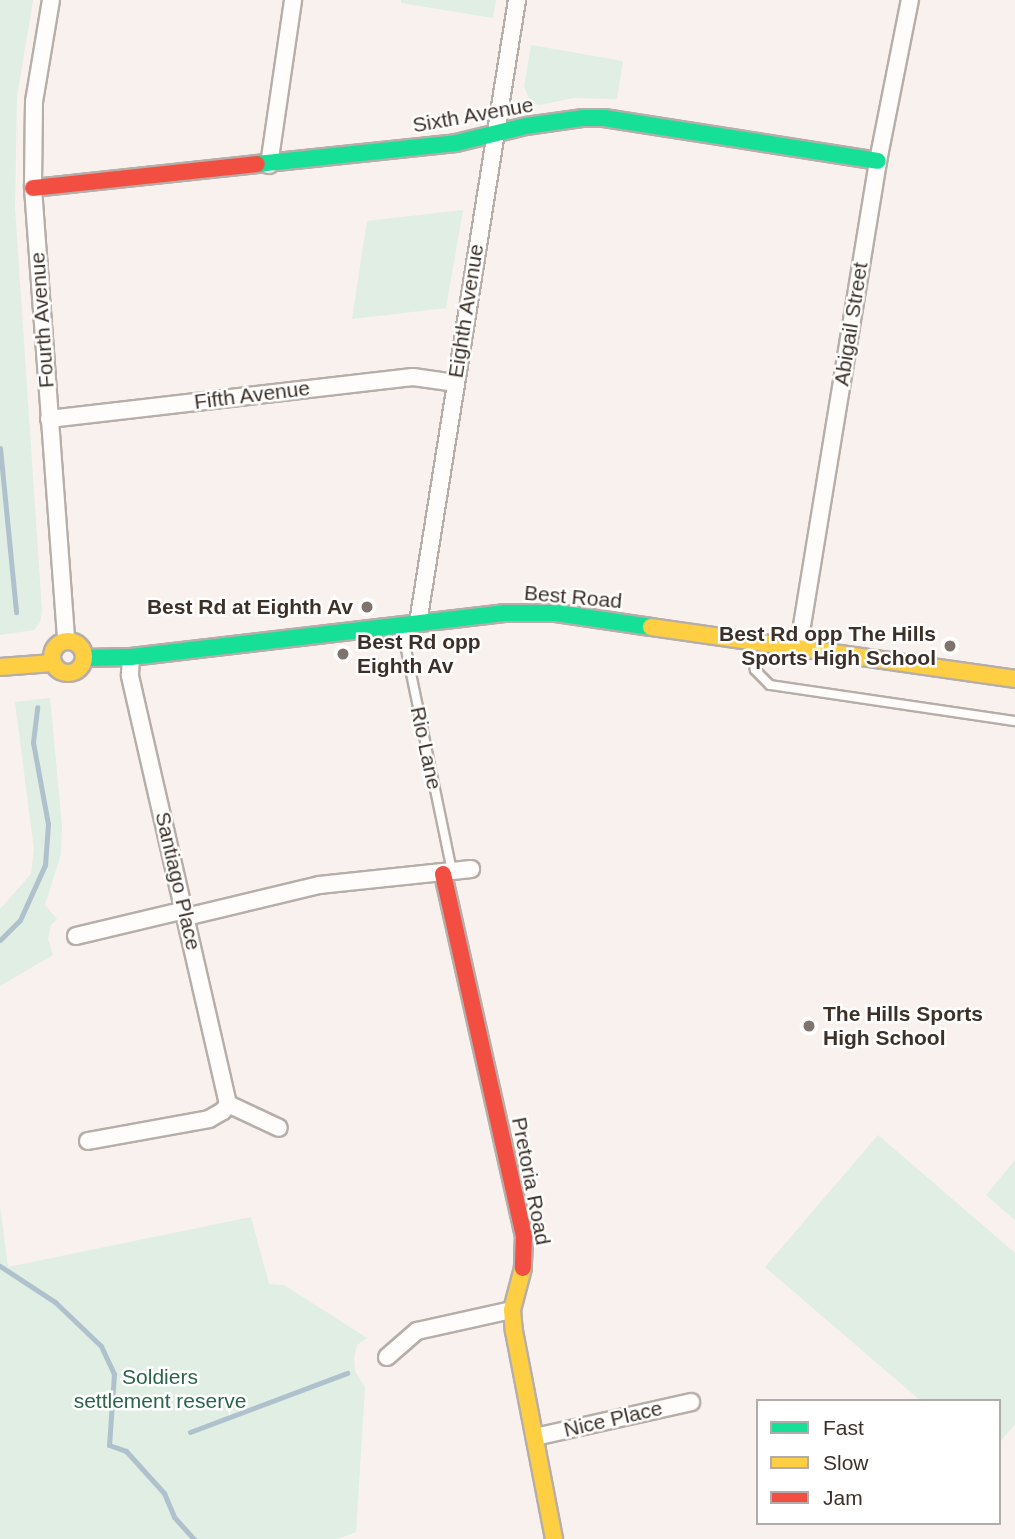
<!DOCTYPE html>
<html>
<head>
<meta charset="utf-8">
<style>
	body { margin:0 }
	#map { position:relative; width:1015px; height:1539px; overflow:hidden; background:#f8f1ed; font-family:Arial,sans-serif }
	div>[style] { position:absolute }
	.green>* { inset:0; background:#e0eee3 }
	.stream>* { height:5px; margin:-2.5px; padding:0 2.5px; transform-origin:2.5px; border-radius:2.5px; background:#b0c1ce }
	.roads { filter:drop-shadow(2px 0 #b7aea9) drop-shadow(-2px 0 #b7aea9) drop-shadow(0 2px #b7aea9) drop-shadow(0 -2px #b7aea9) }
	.lane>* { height:8px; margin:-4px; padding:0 4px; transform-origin:4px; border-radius:4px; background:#fefdfc }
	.street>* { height:16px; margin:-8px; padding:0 8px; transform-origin:8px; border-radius:8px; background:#fefdfc }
	.fast>* { height:16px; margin:-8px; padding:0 8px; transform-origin:8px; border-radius:8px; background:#16e098 }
	.slow>* { height:16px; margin:-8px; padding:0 8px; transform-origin:8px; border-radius:8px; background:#ffcf43 }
	.slow>.ring { margin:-8px; padding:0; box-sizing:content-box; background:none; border:16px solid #ffcf43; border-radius:50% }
	.jam>* { height:16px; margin:-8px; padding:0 8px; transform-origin:8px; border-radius:8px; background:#f24e42 }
	.dots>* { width:19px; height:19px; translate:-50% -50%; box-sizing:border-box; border:4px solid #fff; border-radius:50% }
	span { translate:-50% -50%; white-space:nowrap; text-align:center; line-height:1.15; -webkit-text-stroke:5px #fff; paint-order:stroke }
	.street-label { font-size:21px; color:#3c3028 }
	.poi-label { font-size:21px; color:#3c3028; font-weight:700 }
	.right { translate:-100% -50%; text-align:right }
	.left { translate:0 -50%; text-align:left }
	.park-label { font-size:21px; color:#2c634b }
	.legend { position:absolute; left:756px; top:1399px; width:245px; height:126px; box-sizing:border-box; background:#fff; border:2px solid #b1aca9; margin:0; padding:9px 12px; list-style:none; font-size:21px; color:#3c3028 }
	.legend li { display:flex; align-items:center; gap:14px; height:35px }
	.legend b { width:35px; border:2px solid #b1aca9 }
</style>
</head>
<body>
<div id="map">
	<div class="green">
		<i style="clip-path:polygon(0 0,33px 0,17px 96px,15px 208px,42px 611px,40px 622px,34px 630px,0 635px)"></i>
		<i style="clip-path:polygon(401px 0,496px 0,493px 18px,401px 3px)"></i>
		<i style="clip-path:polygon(531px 45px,623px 61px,617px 99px,573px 98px,539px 105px,530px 102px,524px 86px)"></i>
		<i style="clip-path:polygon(463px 210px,446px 308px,352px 319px,367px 221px)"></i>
		<i style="clip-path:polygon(50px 698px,62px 826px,61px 854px,45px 905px,57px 919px,51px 925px,48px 939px,53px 955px,0 986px,0 909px,31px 874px,34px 850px,15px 702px)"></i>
		<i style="clip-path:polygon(878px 1135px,1015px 1253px,1015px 1424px,999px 1443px,999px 1401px,921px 1401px,765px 1267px)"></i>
		<i style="clip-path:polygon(1015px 1160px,1015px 1220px,986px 1195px)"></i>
		<i style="clip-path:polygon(0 1206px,8px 1267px,251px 1217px,269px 1284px,284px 1285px,367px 1338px,357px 1345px,354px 1357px,355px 1371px,365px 1387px,356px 1532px,337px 1539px,0 1539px)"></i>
	</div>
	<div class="stream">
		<i style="left:0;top:448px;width:165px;rotate:84.4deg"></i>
		<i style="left:0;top:940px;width:28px;rotate:-45deg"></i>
		<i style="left:20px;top:920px;width:60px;rotate:-65.6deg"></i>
		<i style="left:45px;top:865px;width:41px;rotate:-85.8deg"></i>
		<i style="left:48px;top:824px;width:83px;rotate:-100.4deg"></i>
		<i style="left:33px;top:742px;width:35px;rotate:-83deg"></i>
		<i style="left:0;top:1266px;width:66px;rotate:33.2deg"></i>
		<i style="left:55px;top:1302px;width:64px;rotate:43.7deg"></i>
		<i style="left:101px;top:1346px;width:31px;rotate:65deg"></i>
		<i style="left:114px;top:1374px;width:71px;rotate:94deg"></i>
		<i style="left:109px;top:1445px;width:18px;rotate:19deg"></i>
		<i style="left:126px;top:1451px;width:57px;rotate:47.9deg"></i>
		<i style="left:164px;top:1493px;width:26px;rotate:67deg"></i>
		<i style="left:174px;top:1517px;width:30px;rotate:48deg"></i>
		<i style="left:190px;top:1432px;width:168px;rotate:-20.6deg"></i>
	</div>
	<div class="roads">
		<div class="lane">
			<i style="left:401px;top:625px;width:252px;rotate:78.3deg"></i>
			<i style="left:750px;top:642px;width:28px;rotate:80deg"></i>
			<i style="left:755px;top:670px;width:21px;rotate:45deg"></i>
			<i style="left:770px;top:685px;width:248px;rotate:8.4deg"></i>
		</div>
		<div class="street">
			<i style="left:51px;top:0;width:103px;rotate:99.5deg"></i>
			<i style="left:34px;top:102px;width:86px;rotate:90.7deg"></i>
			<i style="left:33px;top:188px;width:454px;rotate:85.8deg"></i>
			<i style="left:269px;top:165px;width:167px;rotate:-81.7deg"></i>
			<i style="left:49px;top:419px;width:366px;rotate:-6.6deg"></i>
			<i style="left:413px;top:377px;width:42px;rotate:8.1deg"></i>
			<i style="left:418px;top:623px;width:631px;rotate:-80.97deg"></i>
			<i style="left:798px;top:650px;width:496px;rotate:-80.7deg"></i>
			<i style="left:878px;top:161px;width:164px;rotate:-78.8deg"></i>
			<i style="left:186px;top:917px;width:137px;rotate:-13.5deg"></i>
			<i style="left:319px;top:885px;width:153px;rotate:-6deg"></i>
			<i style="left:76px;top:936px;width:112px;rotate:-13.4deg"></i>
			<i style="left:228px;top:1104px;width:56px;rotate:25.2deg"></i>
			<i style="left:88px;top:1141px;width:123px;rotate:-10.3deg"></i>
			<i style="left:209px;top:1119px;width:16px;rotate:-30deg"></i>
			<i style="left:223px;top:1111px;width:9px;rotate:-54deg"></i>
			<i style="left:228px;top:1104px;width:440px;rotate:-102.9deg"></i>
			<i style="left:130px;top:675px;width:18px;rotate:-87deg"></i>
			<i style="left:387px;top:1357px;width:40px;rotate:-41deg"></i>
			<i style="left:417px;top:1331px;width:97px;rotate:-12.5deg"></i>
			<i style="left:535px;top:1437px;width:160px;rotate:-12.6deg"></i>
		</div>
		<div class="fast">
			<i style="left:257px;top:164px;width:200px;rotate:-6deg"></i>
			<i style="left:456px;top:143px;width:72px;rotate:-13.7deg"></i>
			<i style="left:526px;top:126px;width:58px;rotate:-8deg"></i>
			<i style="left:583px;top:118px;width:21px"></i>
			<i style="left:604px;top:118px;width:277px;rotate:8.9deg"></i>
			<i style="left:84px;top:658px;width:47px;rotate:-1.2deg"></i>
			<i style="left:131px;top:657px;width:376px;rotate:-6.7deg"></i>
			<i style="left:504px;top:613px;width:52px"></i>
			<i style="left:556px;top:613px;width:96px;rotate:8.4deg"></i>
		</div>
		<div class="slow">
			<i style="left:651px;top:627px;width:368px;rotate:8.1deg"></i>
			<i class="ring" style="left:52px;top:641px;width:16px;height:16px"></i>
			<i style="left:0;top:667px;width:53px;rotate:-4.3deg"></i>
			<i style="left:523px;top:1268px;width:43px;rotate:104.7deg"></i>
			<i style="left:512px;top:1310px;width:21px;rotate:85deg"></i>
			<i style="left:514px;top:1331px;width:212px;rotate:79.1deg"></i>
		</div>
		<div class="jam">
			<i style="left:33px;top:188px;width:225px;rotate:-6.1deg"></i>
			<i style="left:443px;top:874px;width:370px;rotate:77.4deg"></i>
			<i style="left:524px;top:1235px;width:33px;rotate:92deg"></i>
		</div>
	</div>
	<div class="dots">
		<i style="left:367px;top:607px;background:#7e746d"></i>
		<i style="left:950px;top:646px;background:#7e746d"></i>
		<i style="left:343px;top:654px;background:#7e746d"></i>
		<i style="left:809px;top:1026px;background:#7e746d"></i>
	</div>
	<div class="street-label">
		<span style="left:473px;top:115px;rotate:-10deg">Sixth Avenue</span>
		<span style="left:466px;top:311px;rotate:-81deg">Eighth Avenue</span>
		<span style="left:42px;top:320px;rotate:-94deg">Fourth Avenue</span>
		<span style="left:851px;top:324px;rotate:-81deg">Abigail Street</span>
		<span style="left:252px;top:395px;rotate:-7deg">Fifth Avenue</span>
		<span style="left:573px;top:597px;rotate:5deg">Best Road</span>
		<span style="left:426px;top:748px;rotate:78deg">Rio Lane</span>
		<span style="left:178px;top:881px;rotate:77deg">Santiago Place</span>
		<span style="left:531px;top:1181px;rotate:79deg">Pretoria Road</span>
		<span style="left:613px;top:1419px;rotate:-13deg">Nice Place</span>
	</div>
	<div class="poi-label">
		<span class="right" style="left:353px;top:607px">Best Rd at Eighth Av</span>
		<span class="right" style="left:936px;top:646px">Best Rd opp The Hills<br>Sports High School</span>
		<span class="left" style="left:357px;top:654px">Best Rd opp<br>Eighth Av</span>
		<span class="left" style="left:823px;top:1026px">The Hills Sports<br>High School</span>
	</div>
	<div class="park-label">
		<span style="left:160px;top:1389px">Soldiers<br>settlement reserve</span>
	</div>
	<ul class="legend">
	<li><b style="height:9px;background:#16e098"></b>Fast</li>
	<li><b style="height:9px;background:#ffcf43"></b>Slow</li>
	<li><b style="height:9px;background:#f24e42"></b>Jam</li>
	</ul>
</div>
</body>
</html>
